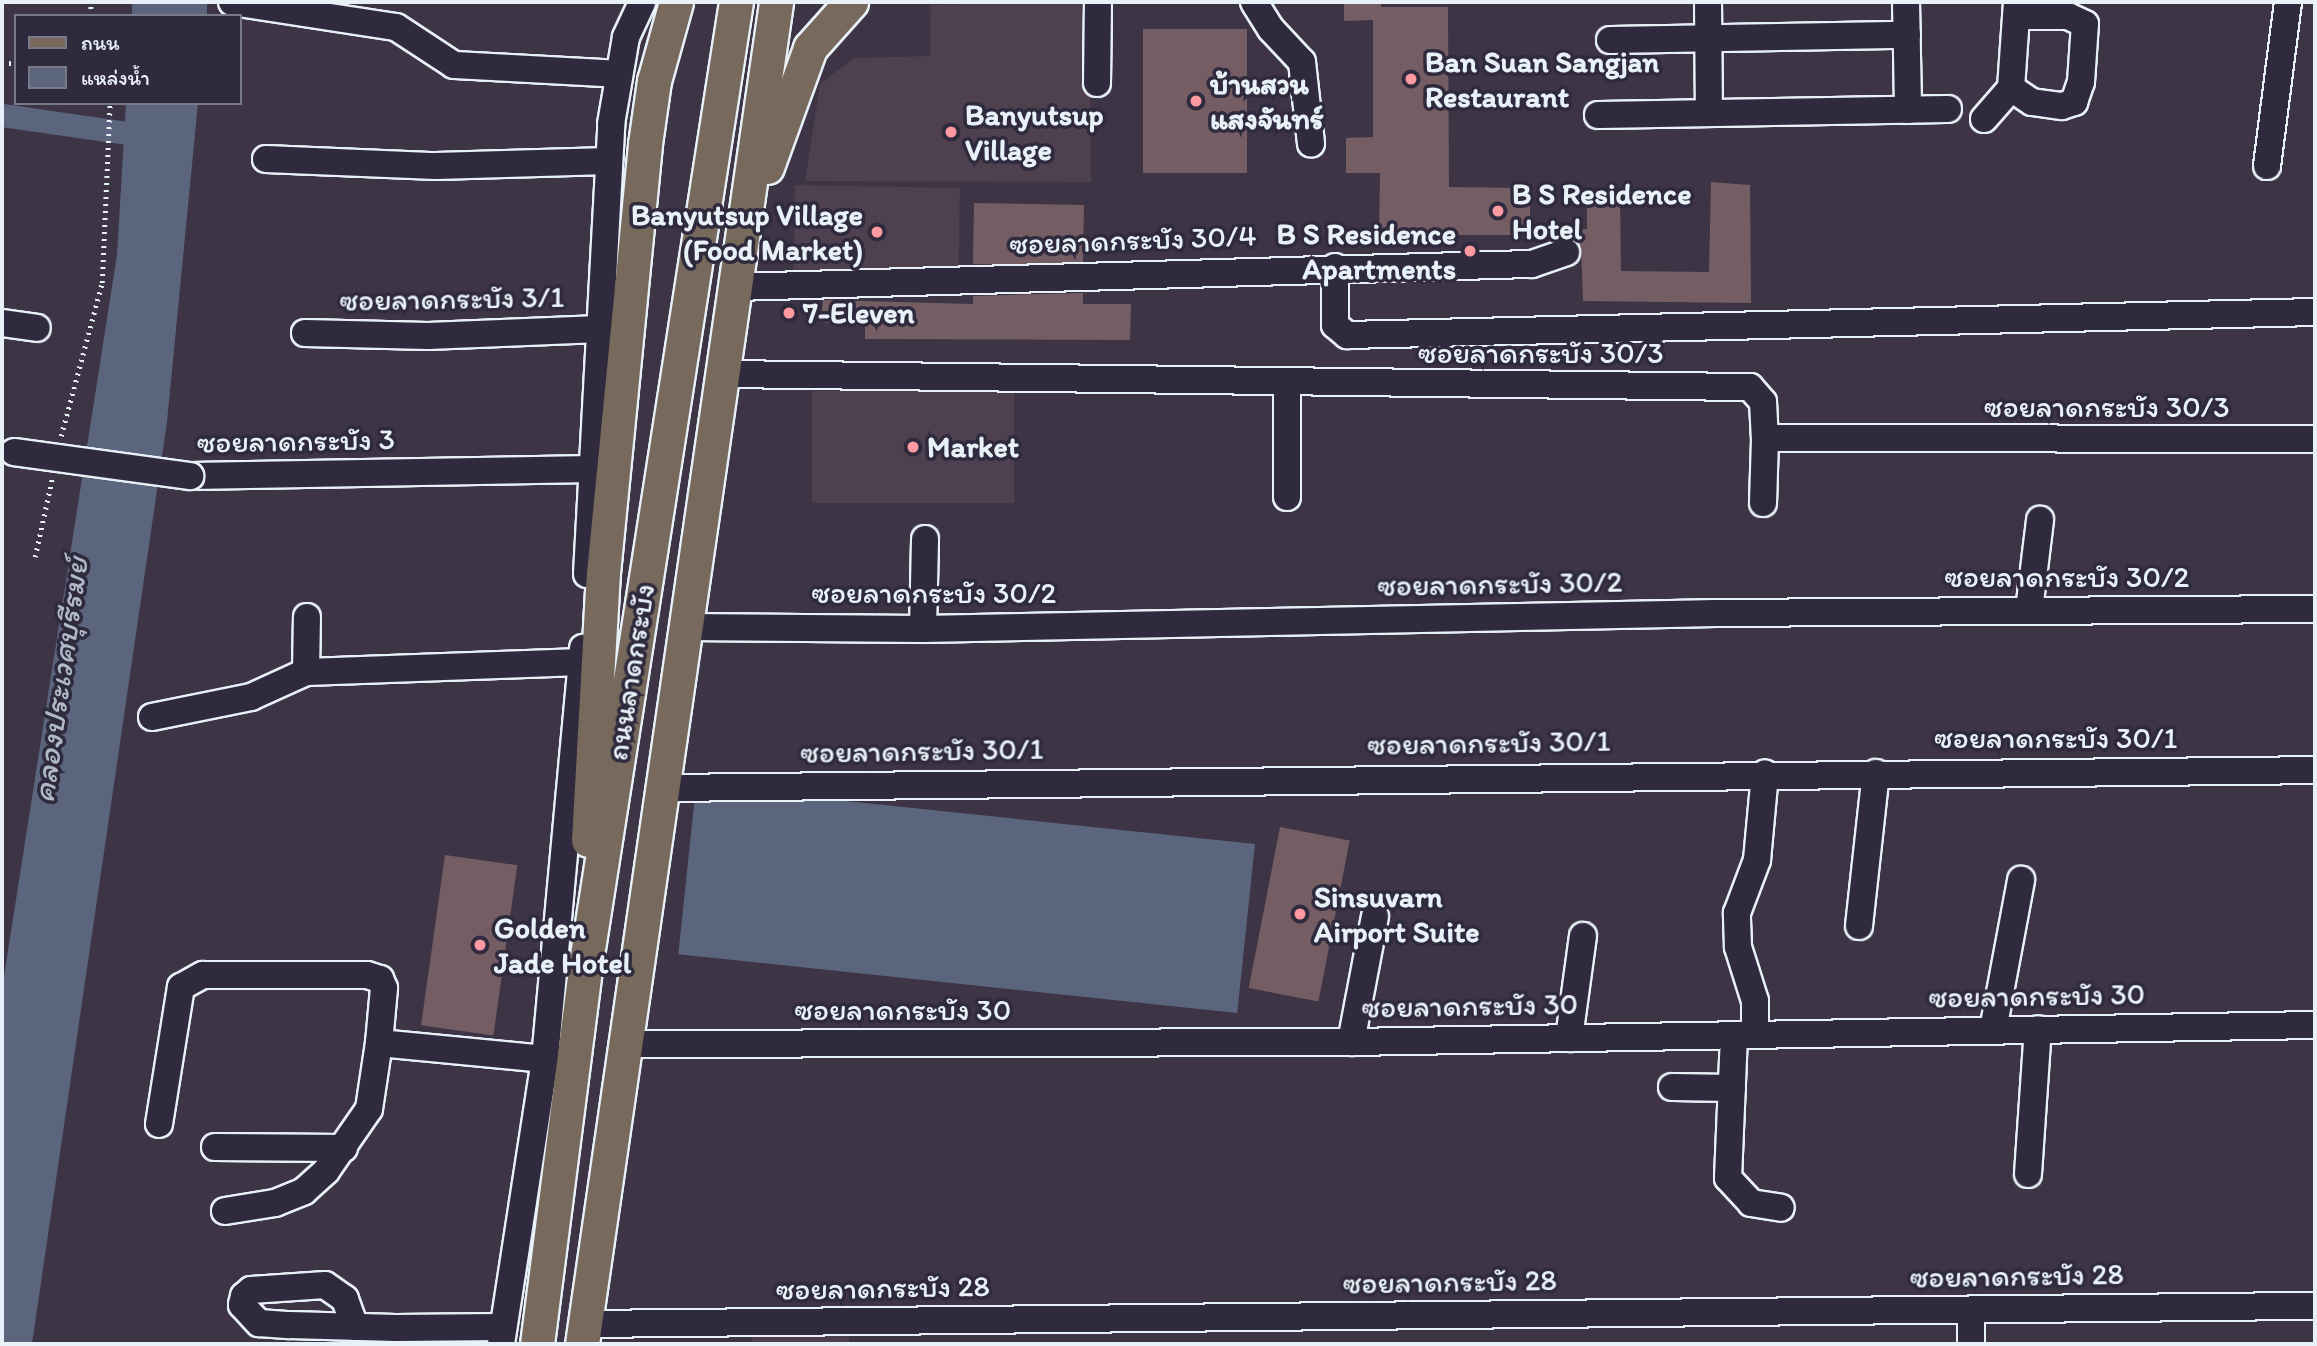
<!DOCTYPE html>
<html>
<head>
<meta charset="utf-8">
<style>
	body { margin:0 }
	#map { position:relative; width:2317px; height:1346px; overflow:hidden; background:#3d3445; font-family:Itim,"Playpen Sans Thai",sans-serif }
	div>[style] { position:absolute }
	.built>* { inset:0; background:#4e404e; transform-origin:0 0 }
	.water>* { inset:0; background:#5b667e; transform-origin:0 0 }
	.canal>* { height:23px; margin:-11.5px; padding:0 11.5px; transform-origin:11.5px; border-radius:11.5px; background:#5b667e }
	.building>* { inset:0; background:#755d64; transform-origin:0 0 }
	.path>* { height:4.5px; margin-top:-2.25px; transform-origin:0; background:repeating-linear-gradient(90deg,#e8f1f8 0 2px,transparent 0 7px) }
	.roads { filter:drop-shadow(2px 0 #e8f1f8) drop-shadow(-2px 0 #e8f1f8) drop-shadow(0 2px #e8f1f8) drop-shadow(0 -2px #e8f1f8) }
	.minor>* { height:26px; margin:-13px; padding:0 13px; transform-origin:13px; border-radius:13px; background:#2f2a3d }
	.major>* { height:33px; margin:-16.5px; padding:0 16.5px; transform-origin:16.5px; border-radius:16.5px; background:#77695c }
	.bridges { filter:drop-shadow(2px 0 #e8f1f8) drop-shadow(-2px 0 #e8f1f8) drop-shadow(0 2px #e8f1f8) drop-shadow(0 -2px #e8f1f8) }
	.minor-bridge>* { height:26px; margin:-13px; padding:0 13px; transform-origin:13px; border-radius:13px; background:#2f2a3d }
	.dots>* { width:19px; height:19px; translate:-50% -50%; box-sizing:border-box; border:4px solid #2f2a3d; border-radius:50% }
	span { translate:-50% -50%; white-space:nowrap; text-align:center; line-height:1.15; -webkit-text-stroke:7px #2f2a3d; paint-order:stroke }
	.poi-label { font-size:30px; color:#e8f1f8; font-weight:700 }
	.left { translate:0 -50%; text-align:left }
	.right { translate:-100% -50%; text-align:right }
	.street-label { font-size:30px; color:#e8f1f8 }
	.water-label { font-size:32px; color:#b0b9c7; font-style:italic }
	.frame { position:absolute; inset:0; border:4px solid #e8f1f8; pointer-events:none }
	.legend { position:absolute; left:14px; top:14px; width:228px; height:91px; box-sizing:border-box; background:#2f2a3d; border:2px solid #797a88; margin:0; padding:9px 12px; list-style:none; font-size:21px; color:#e8f1f8 }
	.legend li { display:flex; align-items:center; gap:14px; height:35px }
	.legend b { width:35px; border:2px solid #797a88 }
</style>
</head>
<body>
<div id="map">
	<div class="built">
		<i style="clip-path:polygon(1090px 2px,1091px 182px,805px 181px,820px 84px,854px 58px,930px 56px,931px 5px)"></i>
		<i style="left:795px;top:185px;width:165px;height:91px;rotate:1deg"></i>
		<i style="left:812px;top:391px;width:202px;height:112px"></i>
		<i style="clip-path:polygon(849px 1333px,849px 1344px,752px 1344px,752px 1335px)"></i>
	</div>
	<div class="water">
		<i style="left:132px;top:2px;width:75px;height:14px"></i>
		<i style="clip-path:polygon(126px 103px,198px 103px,167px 422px,32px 1344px,2px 1344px,2px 989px,117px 255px)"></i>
		<i style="left:1255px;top:844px;width:170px;height:562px;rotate:96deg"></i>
	</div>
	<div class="canal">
		<i style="left:2px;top:115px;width:155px;rotate:8.2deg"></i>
	</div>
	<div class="building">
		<i style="clip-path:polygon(1344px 2px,1381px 2px,1381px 7px,1448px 7px,1449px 187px,1530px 188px,1530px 235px,1379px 235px,1380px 173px,1346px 173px,1346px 138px,1373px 137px,1373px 20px,1344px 21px)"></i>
		<i style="left:1247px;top:29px;width:144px;height:104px;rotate:90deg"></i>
		<i style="clip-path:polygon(1711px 182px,1750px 185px,1751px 303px,1583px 301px,1581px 247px,1569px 237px,1569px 229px,1587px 229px,1587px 193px,1620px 193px,1621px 271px,1709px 272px)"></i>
		<i style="left:974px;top:203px;width:110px;height:61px;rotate:1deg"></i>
		<i style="clip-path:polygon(1083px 293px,1083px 304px,1131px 304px,1130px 340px,865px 339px,865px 327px,821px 322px,823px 300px,973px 304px,973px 296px)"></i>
		<i style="left:1280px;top:827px;width:71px;height:164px;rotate:11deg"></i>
		<i style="left:445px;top:855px;width:73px;height:172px;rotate:8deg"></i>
	</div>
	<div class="path">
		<i style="left:90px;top:16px;width:14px;rotate:-86deg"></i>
		<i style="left:2px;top:62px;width:14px;rotate:8deg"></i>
		<i style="left:61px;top:436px;width:158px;rotate:-75deg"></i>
		<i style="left:102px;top:283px;width:180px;rotate:-87.5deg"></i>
		<i style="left:35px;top:557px;width:80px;rotate:-77.7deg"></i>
	</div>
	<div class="roads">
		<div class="minor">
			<i style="left:232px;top:2px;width:166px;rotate:8.7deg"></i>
			<i style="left:396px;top:27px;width:69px;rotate:33.2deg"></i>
			<i style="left:454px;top:65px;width:164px;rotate:3.1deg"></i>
			<i style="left:1254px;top:2px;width:32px;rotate:58deg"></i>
			<i style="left:1271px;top:29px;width:45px;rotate:46.8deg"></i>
			<i style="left:1302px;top:62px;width:82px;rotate:83.7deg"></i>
			<i style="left:1708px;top:2px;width:111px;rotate:89.5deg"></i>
			<i style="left:1906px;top:2px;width:108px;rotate:88.9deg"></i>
			<i style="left:1610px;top:40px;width:297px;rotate:-1deg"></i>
			<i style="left:1097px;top:83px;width:81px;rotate:-89.3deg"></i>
			<i style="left:2011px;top:88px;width:25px;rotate:34deg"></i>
			<i style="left:2032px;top:102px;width:30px;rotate:8deg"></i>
			<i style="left:2062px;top:106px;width:13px;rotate:-18deg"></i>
			<i style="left:2074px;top:102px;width:21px;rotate:-71deg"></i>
			<i style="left:2081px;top:82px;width:58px;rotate:-86.1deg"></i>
			<i style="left:2085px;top:24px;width:19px;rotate:-155deg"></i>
			<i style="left:2068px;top:16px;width:51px;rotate:180deg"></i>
			<i style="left:1598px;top:115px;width:350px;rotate:-1deg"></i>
			<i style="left:1984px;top:119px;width:41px;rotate:-48.9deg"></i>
			<i style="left:2011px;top:88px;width:86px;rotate:-86deg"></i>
			<i style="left:266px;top:159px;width:170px;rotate:2.4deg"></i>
			<i style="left:436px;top:166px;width:172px;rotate:-1.7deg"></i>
			<i style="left:2267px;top:166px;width:165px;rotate:-82.7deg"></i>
			<i style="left:1335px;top:267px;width:58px;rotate:90deg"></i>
			<i style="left:1335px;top:325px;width:16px;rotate:40deg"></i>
			<i style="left:1347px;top:335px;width:968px;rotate:-1.36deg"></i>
			<i style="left:736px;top:287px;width:796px;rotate:-1.66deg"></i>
			<i style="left:1532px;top:264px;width:36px;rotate:-19deg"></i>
			<i style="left:2px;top:323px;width:35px;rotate:8deg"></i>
			<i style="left:305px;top:333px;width:123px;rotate:1.4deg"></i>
			<i style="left:428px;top:336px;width:172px;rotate:-2.3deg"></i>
			<i style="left:724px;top:374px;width:1026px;rotate:0.73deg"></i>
			<i style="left:1750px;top:387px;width:20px;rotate:49deg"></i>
			<i style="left:1763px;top:402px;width:36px;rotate:87deg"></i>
			<i style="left:1765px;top:438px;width:550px;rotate:0.1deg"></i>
			<i style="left:190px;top:476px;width:404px;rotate:-1deg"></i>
			<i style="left:1287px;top:497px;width:113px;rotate:-90deg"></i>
			<i style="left:1763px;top:503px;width:65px;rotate:-88.2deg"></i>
			<i style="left:587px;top:574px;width:451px;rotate:-86.9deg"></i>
			<i style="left:611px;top:124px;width:88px;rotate:-80.2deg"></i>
			<i style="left:626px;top:37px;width:38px;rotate:-65deg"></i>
			<i style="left:2029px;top:610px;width:91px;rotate:-83deg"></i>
			<i style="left:686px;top:627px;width:237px;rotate:0.5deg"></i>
			<i style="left:923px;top:629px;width:792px;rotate:-1.16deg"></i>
			<i style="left:1715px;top:613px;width:600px;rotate:-0.38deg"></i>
			<i style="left:923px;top:629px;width:90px;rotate:-88.7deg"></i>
			<i style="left:306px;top:672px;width:55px;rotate:-89deg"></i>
			<i style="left:152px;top:717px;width:101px;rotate:-11.4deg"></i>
			<i style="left:251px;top:697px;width:60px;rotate:-24.4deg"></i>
			<i style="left:306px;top:672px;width:276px;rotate:-2.1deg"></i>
			<i style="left:664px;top:788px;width:1651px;rotate:-0.62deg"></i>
			<i style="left:1859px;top:926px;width:154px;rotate:-83.7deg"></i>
			<i style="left:1993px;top:1030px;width:153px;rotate:-79.4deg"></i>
			<i style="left:1755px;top:1034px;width:33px;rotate:-90deg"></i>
			<i style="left:1755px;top:1001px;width:57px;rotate:-107.5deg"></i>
			<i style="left:1738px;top:947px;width:34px;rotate:-92deg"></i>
			<i style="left:1737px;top:913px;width:57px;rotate:-69.3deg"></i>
			<i style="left:1757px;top:860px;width:87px;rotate:-84.7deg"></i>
			<i style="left:1734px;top:1035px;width:143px;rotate:92.4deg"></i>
			<i style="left:1728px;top:1178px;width:34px;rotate:47deg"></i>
			<i style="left:1751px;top:1203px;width:30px;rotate:9deg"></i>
			<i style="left:1569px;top:1038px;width:103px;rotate:-82.2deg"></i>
			<i style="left:1351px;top:1042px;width:128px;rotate:-79.2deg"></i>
			<i style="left:625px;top:1044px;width:726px;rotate:-0.16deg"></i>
			<i style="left:1351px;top:1042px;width:964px;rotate:-1.01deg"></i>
			<i style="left:1672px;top:1087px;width:60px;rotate:1deg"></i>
			<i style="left:159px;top:1124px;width:139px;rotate:-80.9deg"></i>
			<i style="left:181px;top:987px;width:25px;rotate:-29deg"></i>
			<i style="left:203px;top:975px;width:164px"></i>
			<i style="left:367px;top:975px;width:14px;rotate:17deg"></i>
			<i style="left:380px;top:979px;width:10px;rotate:66deg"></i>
			<i style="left:384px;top:988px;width:55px;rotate:95.2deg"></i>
			<i style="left:379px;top:1043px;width:167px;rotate:5.5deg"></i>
			<i style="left:215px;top:1147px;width:129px;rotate:0.4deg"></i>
			<i style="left:2028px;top:1174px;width:145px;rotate:-86.1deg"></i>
			<i style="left:225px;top:1211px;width:51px;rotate:-9.1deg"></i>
			<i style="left:275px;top:1203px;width:31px;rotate:-22deg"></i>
			<i style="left:304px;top:1191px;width:30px;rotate:-42deg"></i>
			<i style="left:326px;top:1171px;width:75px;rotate:-55.3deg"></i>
			<i style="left:369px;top:1109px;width:67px;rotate:-81.4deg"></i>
			<i style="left:1971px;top:1310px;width:34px;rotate:90deg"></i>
			<i style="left:585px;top:1324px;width:1730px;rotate:-0.6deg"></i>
			<i style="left:355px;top:1327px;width:30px;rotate:-110deg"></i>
			<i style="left:345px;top:1299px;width:24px;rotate:-145deg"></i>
			<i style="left:325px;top:1285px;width:74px;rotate:176.1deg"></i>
			<i style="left:251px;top:1290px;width:9px;rotate:139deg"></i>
			<i style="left:244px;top:1296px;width:9px;rotate:103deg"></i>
			<i style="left:242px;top:1305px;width:25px;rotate:47deg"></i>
			<i style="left:259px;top:1323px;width:31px;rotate:4deg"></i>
			<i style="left:290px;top:1325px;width:106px;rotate:1.6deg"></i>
			<i style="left:396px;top:1328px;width:105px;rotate:-0.5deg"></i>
			<i style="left:501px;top:1344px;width:288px;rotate:-81.2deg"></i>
			<i style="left:545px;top:1059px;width:413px;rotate:-84.7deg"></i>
		</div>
		<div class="major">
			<i style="left:767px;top:167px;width:127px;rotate:-70.1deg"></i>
			<i style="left:810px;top:48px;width:62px;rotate:-48.3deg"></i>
			<i style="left:588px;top:840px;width:267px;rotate:-86.8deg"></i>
			<i style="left:603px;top:573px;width:431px;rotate:-84.4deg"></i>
			<i style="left:645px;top:144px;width:64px;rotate:-81.9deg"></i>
			<i style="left:654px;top:81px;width:82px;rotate:-74.4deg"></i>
			<i style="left:537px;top:1344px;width:379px;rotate:-82.7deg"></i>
			<i style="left:585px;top:968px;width:978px;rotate:-81.12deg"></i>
			<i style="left:582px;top:1344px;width:1356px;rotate:-81.77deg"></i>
		</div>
	</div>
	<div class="bridges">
		<div class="minor-bridge">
			<i style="left:14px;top:452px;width:178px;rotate:7.8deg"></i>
		</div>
	</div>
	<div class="dots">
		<i style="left:1411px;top:79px;background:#ff9aa2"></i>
		<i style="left:1196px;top:101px;background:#ff9aa2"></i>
		<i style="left:951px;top:132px;background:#ff9aa2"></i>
		<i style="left:1498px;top:211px;background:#ff9aa2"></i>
		<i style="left:877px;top:232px;background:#ff9aa2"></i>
		<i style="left:1470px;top:251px;background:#ff9aa2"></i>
		<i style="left:789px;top:313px;background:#ff9aa2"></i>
		<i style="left:913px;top:447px;background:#ff9aa2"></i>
		<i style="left:1300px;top:914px;background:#ff9aa2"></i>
		<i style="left:480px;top:945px;background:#ff9aa2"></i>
	</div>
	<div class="poi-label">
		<span class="left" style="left:1425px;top:79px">Ban Suan Sangjan<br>Restaurant</span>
		<span class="left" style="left:1210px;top:101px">บ้านสวน<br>แสงจันทร์</span>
		<span class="left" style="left:965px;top:132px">Banyutsup<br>Village</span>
		<span class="left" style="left:1512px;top:211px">B S Residence<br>Hotel</span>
		<span class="right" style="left:863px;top:232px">Banyutsup Village<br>(Food Market)</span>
		<span class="right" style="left:1456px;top:251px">B S Residence<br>Apartments</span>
		<span class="left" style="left:803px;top:313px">7-Eleven</span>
		<span class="left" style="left:927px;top:447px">Market</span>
		<span class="left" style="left:1314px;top:914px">Sinsuvarn<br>Airport Suite</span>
		<span class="left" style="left:494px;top:945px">Golden<br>Jade Hotel</span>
	</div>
	<div class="street-label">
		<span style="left:1133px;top:240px;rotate:-2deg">ซอยลาดกระบัง 30/4</span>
		<span style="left:452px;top:299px;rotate:-1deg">ซอยลาดกระบัง 3/1</span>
		<span style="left:1541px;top:353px">ซอยลาดกระบัง 30/3</span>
		<span style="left:2107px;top:407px">ซอยลาดกระบัง 30/3</span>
		<span style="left:296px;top:441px;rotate:-1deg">ซอยลาดกระบัง 3</span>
		<span style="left:2067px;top:577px">ซอยลาดกระบัง 30/2</span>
		<span style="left:1500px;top:584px;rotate:-1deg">ซอยลาดกระบัง 30/2</span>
		<span style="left:934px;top:593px">ซอยลาดกระบัง 30/2</span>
		<span style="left:631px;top:672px;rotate:-81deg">ถนนลาดกระบัง</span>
		<span style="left:2056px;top:738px">ซอยลาดกระบัง 30/1</span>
		<span style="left:1489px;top:743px;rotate:-1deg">ซอยลาดกระบัง 30/1</span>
		<span style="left:922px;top:751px;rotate:-1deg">ซอยลาดกระบัง 30/1</span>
		<span style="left:2037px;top:996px;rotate:-1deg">ซอยลาดกระบัง 30</span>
		<span style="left:1470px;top:1006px;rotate:-1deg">ซอยลาดกระบัง 30</span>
		<span style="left:903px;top:1010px">ซอยลาดกระบัง 30</span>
		<span style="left:2017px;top:1276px;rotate:-1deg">ซอยลาดกระบัง 28</span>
		<span style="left:1450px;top:1282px;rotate:-1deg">ซอยลาดกระบัง 28</span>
		<span style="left:883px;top:1288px;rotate:-1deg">ซอยลาดกระบัง 28</span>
	</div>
	<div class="water-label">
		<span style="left:60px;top:680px;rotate:-82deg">คลองประเวศบุรีรมย์</span>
	</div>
	<div class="frame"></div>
	<ul class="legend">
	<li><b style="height:9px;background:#77695c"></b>ถนน</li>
	<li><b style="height:19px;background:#5b667e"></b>แหล่งน้ำ</li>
	</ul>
</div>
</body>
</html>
